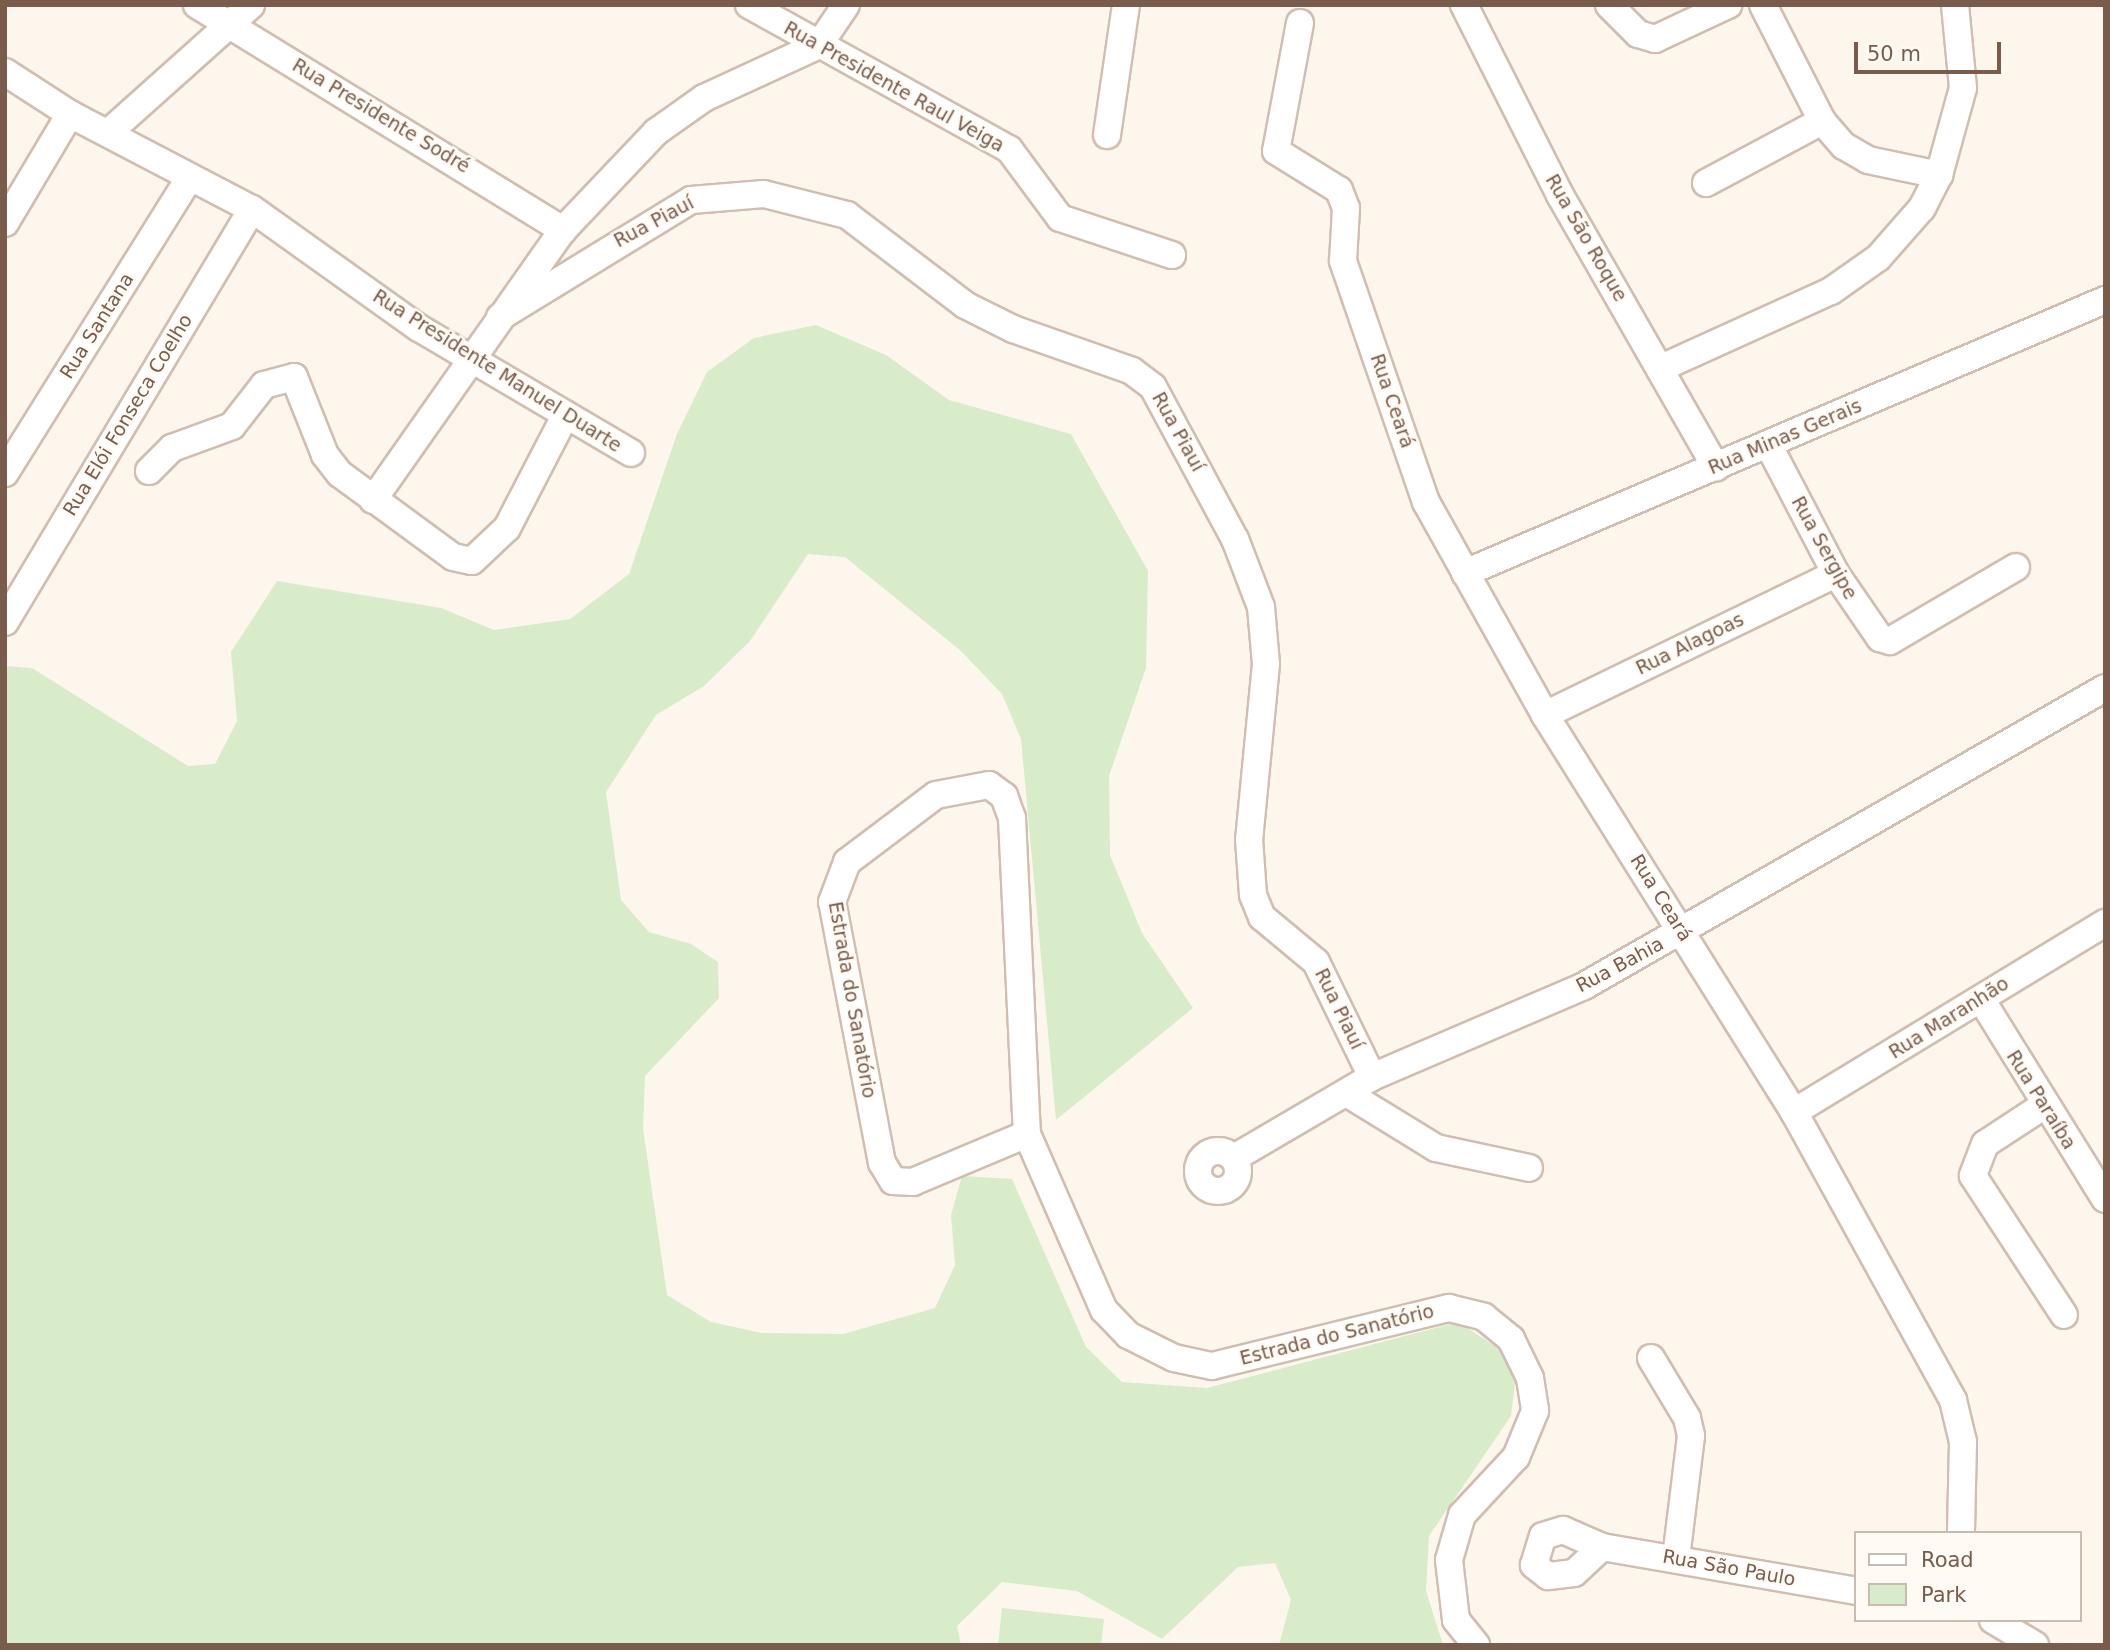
<!DOCTYPE html>
<html>
<head>
<meta charset="utf-8">
<style>
	body { margin:0 }
	#map { position:relative; width:2110px; height:1650px; overflow:hidden; background:#fdf6ec; font-family:"DejaVu Sans",sans-serif }
	div>[style] { position:absolute }
	.green>* { inset:0; background:#d8ecc9 }
	.roads { filter:drop-shadow(2px 0 #d1beb0) drop-shadow(-2px 0 #d1beb0) drop-shadow(0 2px #d1beb0) drop-shadow(0 -2px #d1beb0) }
	.minor>* { height:26px; margin:-13px; padding:0 13px; transform-origin:13px; border-radius:13px; background:#fff }
	.minor>.ring { margin:-13px; padding:0; box-sizing:content-box; background:none; border:26px solid #fff; border-radius:50% }
	span { translate:-50% -50%; white-space:nowrap; text-align:center; line-height:1.15; -webkit-text-stroke:5px #fffaf3; paint-order:stroke }
	.street-label { font-size:19px; color:#7a5c4d }
	.frame { position:absolute; inset:0; border:7px solid #7a5c4d; pointer-events:none }
	.legend { position:absolute; left:1854px; top:1531px; width:228px; height:91px; box-sizing:border-box; background:#fffaf3; border:2px solid #cabbb1; margin:0; padding:9px 12px; list-style:none; font-size:21px; color:#7a5c4d }
	.legend li { display:flex; align-items:center; gap:14px; height:35px }
	.legend b { width:35px; border:2px solid #cabbb1 }
	.scale { position:absolute; left:1854px; top:42px; width:147px; height:32px; box-sizing:border-box; border:4px solid #7a5c4d; border-top:0; padding-left:9px; font-size:21px; line-height:24px; white-space:nowrap; color:#7a5c4d; -webkit-text-stroke:5px #fffaf3; paint-order:stroke }
</style>
</head>
<body>
<div id="map">
	<div class="green">
		<i style="clip-path:polygon(816px 325px,886px 355px,949px 400px,1071px 434px,1148px 571px,1146px 668px,1109px 776px,1110px 855px,1142px 933px,1193px 1008px,1056px 1120px,1021px 739px,1002px 694px,961px 651px,845px 557px,808px 554px,750px 641px,704px 686px,656px 715px,606px 792px,621px 900px,649px 932px,691px 944px,718px 962px,719px 998px,645px 1076px,643px 1128px,667px 1295px,711px 1322px,762px 1333px,843px 1334px,935px 1308px,955px 1265px,951px 1215px,962px 1176px,1012px 1179px,1086px 1347px,1122px 1382px,1207px 1388px,1458px 1322px,1518px 1361px,1511px 1416px,1429px 1536px,1426px 1591px,1443px 1645px,1279px 1645px,1291px 1600px,1275px 1563px,1238px 1567px,1162px 1639px,1077px 1591px,1002px 1582px,957px 1626px,961px 1645px,5px 1645px,5px 666px,32px 668px,188px 766px,215px 764px,237px 721px,231px 652px,277px 581px,441px 608px,494px 630px,570px 619px,629px 574px,677px 434px,707px 372px,754px 338px)"></i>
		<i style="clip-path:polygon(1002px 1608px,1104px 1619px,1101px 1645px,998px 1645px)"></i>
	</div>
	<div class="roads">
		<div class="minor">
			<i style="left:197px;top:5px;width:430px;rotate:31.6deg"></i>
			<i style="left:749px;top:5px;width:297px;rotate:29deg"></i>
			<i style="left:1009px;top:149px;width:86px;rotate:53.5deg"></i>
			<i style="left:1060px;top:218px;width:118px;rotate:18.3deg"></i>
			<i style="left:1464px;top:5px;width:213px;rotate:63.2deg"></i>
			<i style="left:1560px;top:195px;width:314px;rotate:60.2deg"></i>
			<i style="left:1609px;top:5px;width:41px;rotate:45deg"></i>
			<i style="left:1638px;top:34px;width:18px;rotate:16deg"></i>
			<i style="left:1655px;top:39px;width:81px;rotate:-25deg"></i>
			<i style="left:1763px;top:5px;width:130px;rotate:63deg"></i>
			<i style="left:1822px;top:121px;width:33px;rotate:49deg"></i>
			<i style="left:1844px;top:146px;width:28px;rotate:30deg"></i>
			<i style="left:1868px;top:160px;width:73px;rotate:11.9deg"></i>
			<i style="left:1300px;top:23px;width:130px;rotate:100.6deg"></i>
			<i style="left:1276px;top:151px;width:74px;rotate:31.8deg"></i>
			<i style="left:1339px;top:190px;width:19px;rotate:69deg"></i>
			<i style="left:1346px;top:208px;width:53px;rotate:93.2deg"></i>
			<i style="left:1343px;top:261px;width:255px;rotate:71deg"></i>
			<i style="left:1426px;top:502px;width:244px;rotate:60.8deg"></i>
			<i style="left:1545px;top:715px;width:469px;rotate:57.9deg"></i>
			<i style="left:1794px;top:1112px;width:329px;rotate:61.1deg"></i>
			<i style="left:1953px;top:1400px;width:43px;rotate:76.6deg"></i>
			<i style="left:1963px;top:1442px;width:91px;rotate:91.3deg"></i>
			<i style="left:5px;top:72px;width:77px;rotate:32.9deg"></i>
			<i style="left:70px;top:114px;width:205px;rotate:27.6deg"></i>
			<i style="left:252px;top:209px;width:205px;rotate:35.5deg"></i>
			<i style="left:419px;top:328px;width:246px;rotate:30.5deg"></i>
			<i style="left:108px;top:133px;width:192px;rotate:-41.8deg"></i>
			<i style="left:1107px;top:135px;width:131px;rotate:-81.7deg"></i>
			<i style="left:1706px;top:183px;width:132px;rotate:-28.1deg"></i>
			<i style="left:5px;top:223px;width:127px;rotate:-59.2deg"></i>
			<i style="left:500px;top:317px;width:224px;rotate:-31.5deg"></i>
			<i style="left:691px;top:200px;width:73px;rotate:-4.7deg"></i>
			<i style="left:764px;top:194px;width:86px;rotate:14.2deg"></i>
			<i style="left:847px;top:215px;width:148px;rotate:37.3deg"></i>
			<i style="left:965px;top:305px;width:54px;rotate:26.6deg"></i>
			<i style="left:1013px;top:329px;width:126px;rotate:19.4deg"></i>
			<i style="left:1132px;top:371px;width:26px;rotate:37deg"></i>
			<i style="left:1153px;top:387px;width:173px;rotate:61.7deg"></i>
			<i style="left:1235px;top:539px;width:73px;rotate:69.1deg"></i>
			<i style="left:1261px;top:607px;width:57px;rotate:85deg"></i>
			<i style="left:1266px;top:664px;width:176px;rotate:95.5deg"></i>
			<i style="left:1249px;top:839px;width:56px;rotate:85.9deg"></i>
			<i style="left:1253px;top:895px;width:24px;rotate:68deg"></i>
			<i style="left:1262px;top:917px;width:70px;rotate:39.8deg"></i>
			<i style="left:1316px;top:962px;width:128px;rotate:64deg"></i>
			<i style="left:1661px;top:368px;width:187px;rotate:-24.4deg"></i>
			<i style="left:1831px;top:291px;width:57px;rotate:-35.1deg"></i>
			<i style="left:1878px;top:258px;width:67px;rotate:-48.7deg"></i>
			<i style="left:1922px;top:208px;width:37px;rotate:-63deg"></i>
			<i style="left:1939px;top:175px;width:90px;rotate:-74.6deg"></i>
			<i style="left:1963px;top:88px;width:83px;rotate:-95.5deg"></i>
			<i style="left:1768px;top:444px;width:147px;rotate:62.4deg"></i>
			<i style="left:1836px;top:574px;width:78px;rotate:55.5deg"></i>
			<i style="left:1880px;top:638px;width:10px;rotate:17deg"></i>
			<i style="left:1890px;top:641px;width:146px;rotate:-30.4deg"></i>
			<i style="left:149px;top:471px;width:33px;rotate:-45deg"></i>
			<i style="left:172px;top:448px;width:64px;rotate:-20.1deg"></i>
			<i style="left:232px;top:426px;width:52px;rotate:-52deg"></i>
			<i style="left:264px;top:385px;width:31px;rotate:-15deg"></i>
			<i style="left:294px;top:377px;width:84px;rotate:68.3deg"></i>
			<i style="left:325px;top:455px;width:24px;rotate:52deg"></i>
			<i style="left:340px;top:474px;width:140px;rotate:36.3deg"></i>
			<i style="left:453px;top:557px;width:19px;rotate:12deg"></i>
			<i style="left:472px;top:561px;width:48px;rotate:-43.3deg"></i>
			<i style="left:507px;top:528px;width:126px;rotate:-62.6deg"></i>
			<i style="left:5px;top:473px;width:348px;rotate:-58deg"></i>
			<i style="left:373px;top:500px;width:330px;rotate:-54.9deg"></i>
			<i style="left:563px;top:230px;width:135px;rotate:-46.5deg"></i>
			<i style="left:656px;top:132px;width:59px;rotate:-35.3deg"></i>
			<i style="left:704px;top:98px;width:127px;rotate:-24.7deg"></i>
			<i style="left:819px;top:45px;width:48px;rotate:-56deg"></i>
			<i style="left:1465px;top:573px;width:696px;rotate:-23.1deg"></i>
			<i style="left:5px;top:622px;width:481px;rotate:-59.1deg"></i>
			<i style="left:1545px;top:715px;width:323px;rotate:-25.9deg"></i>
			<i style="left:1981px;top:999px;width:235px;rotate:58.2deg"></i>
			<i style="left:1348px;top:1094px;width:103px;rotate:31.5deg"></i>
			<i style="left:1436px;top:1148px;width:95px;rotate:12.1deg"></i>
			<i style="left:2043px;top:1106px;width:69px;rotate:146.8deg"></i>
			<i style="left:1985px;top:1144px;width:34px;rotate:111deg"></i>
			<i style="left:1973px;top:1176px;width:166px;rotate:56.8deg"></i>
			<i style="left:1794px;top:1112px;width:364px;rotate:-31.3deg"></i>
			<i style="left:1027px;top:1134px;width:124px;rotate:157.2deg"></i>
			<i style="left:913px;top:1182px;width:20px;rotate:-177deg"></i>
			<i style="left:893px;top:1181px;width:21px;rotate:-121deg"></i>
			<i style="left:882px;top:1163px;width:266px;rotate:-100.8deg"></i>
			<i style="left:832px;top:902px;width:43px;rotate:-69.4deg"></i>
			<i style="left:847px;top:862px;width:111px;rotate:-37deg"></i>
			<i style="left:936px;top:795px;width:54px;rotate:-10.7deg"></i>
			<i style="left:989px;top:785px;width:19px;rotate:36deg"></i>
			<i style="left:1004px;top:796px;width:23px;rotate:70deg"></i>
			<i style="left:1012px;top:818px;width:316px;rotate:87.3deg"></i>
			<i style="left:1027px;top:1134px;width:192px;rotate:66.4deg"></i>
			<i style="left:1104px;top:1310px;width:35px;rotate:46deg"></i>
			<i style="left:1128px;top:1335px;width:51px;rotate:26.6deg"></i>
			<i style="left:1174px;top:1358px;width:39px;rotate:12deg"></i>
			<i style="left:1212px;top:1366px;width:244px;rotate:-13.8deg"></i>
			<i style="left:1449px;top:1308px;width:36px;rotate:14deg"></i>
			<i style="left:1484px;top:1317px;width:35px;rotate:39deg"></i>
			<i style="left:1511px;top:1339px;width:43px;rotate:64deg"></i>
			<i style="left:1530px;top:1378px;width:33px;rotate:81deg"></i>
			<i style="left:1535px;top:1411px;width:50px;rotate:112.4deg"></i>
			<i style="left:1516px;top:1457px;width:79px;rotate:133deg"></i>
			<i style="left:1462px;top:1515px;width:47px;rotate:106.1deg"></i>
			<i style="left:1449px;top:1560px;width:60px;rotate:83.3deg"></i>
			<i style="left:1456px;top:1620px;width:32px;rotate:51deg"></i>
			<i class="ring" style="left:1198px;top:1151px;width:14px;height:14px"></i>
			<i style="left:1234px;top:1158px;width:160px;rotate:-30.4deg"></i>
			<i style="left:1372px;top:1077px;width:231px;rotate:-23.2deg"></i>
			<i style="left:1584px;top:986px;width:600px;rotate:-29.77deg"></i>
			<i style="left:1651px;top:1358px;width:70px;rotate:59deg"></i>
			<i style="left:1687px;top:1418px;width:18px;rotate:77deg"></i>
			<i style="left:1691px;top:1436px;width:123px;rotate:97deg"></i>
			<i style="left:1602px;top:1547px;width:38px;rotate:137deg"></i>
			<i style="left:1574px;top:1573px;width:26px;rotate:173deg"></i>
			<i style="left:1548px;top:1576px;width:18px;rotate:-142deg"></i>
			<i style="left:1534px;top:1565px;width:30px;rotate:-73deg"></i>
			<i style="left:1543px;top:1536px;width:21px;rotate:-17deg"></i>
			<i style="left:1563px;top:1530px;width:43px;rotate:23.6deg"></i>
			<i style="left:1602px;top:1547px;width:258px;rotate:9.8deg"></i>
			<i style="left:1993px;top:1620px;width:49px;rotate:30.8deg"></i>
		</div>
	</div>
	<div class="street-label">
		<span style="left:894px;top:87px;rotate:29deg">Rua Presidente Raul Veiga</span>
		<span style="left:381px;top:116px;rotate:31deg">Rua Presidente Sodré</span>
		<span style="left:654px;top:222px;rotate:-28deg">Rua Piauí</span>
		<span style="left:1586px;top:238px;rotate:60deg">Rua São Roque</span>
		<span style="left:97px;top:326px;rotate:-58deg">Rua Santana</span>
		<span style="left:497px;top:371px;rotate:32deg">Rua Presidente Manuel Duarte</span>
		<span style="left:1392px;top:401px;rotate:71deg">Rua Ceará</span>
		<span style="left:128px;top:415px;rotate:-59deg">Rua Elói Fonseca Coelho</span>
		<span style="left:1178px;top:432px;rotate:61deg">Rua Piauí</span>
		<span style="left:1785px;top:437px;rotate:-23deg">Rua Minas Gerais</span>
		<span style="left:1824px;top:548px;rotate:61deg">Rua Sergipe</span>
		<span style="left:1690px;top:644px;rotate:-26deg">Rua Alagoas</span>
		<span style="left:1661px;top:898px;rotate:58deg">Rua Ceará</span>
		<span style="left:1620px;top:965px;rotate:-28deg">Rua Bahia</span>
		<span style="left:852px;top:1000px;rotate:80deg">Estrada do Sanatório</span>
		<span style="left:1339px;top:1009px;rotate:64deg">Rua Piauí</span>
		<span style="left:1949px;top:1018px;rotate:-32deg">Rua Maranhão</span>
		<span style="left:2041px;top:1100px;rotate:58deg">Rua Paraíba</span>
		<span style="left:1337px;top:1335px;rotate:-14deg">Estrada do Sanatório</span>
		<span style="left:1729px;top:1568px;rotate:10deg">Rua São Paulo</span>
	</div>
	<div class="frame"></div>
	<ul class="legend">
	<li><b style="height:9px;background:#fff"></b>Road</li>
	<li><b style="height:19px;background:#d8ecc9"></b>Park</li>
	</ul>
	<div class="scale">50 m</div>
</div>
</body>
</html>
